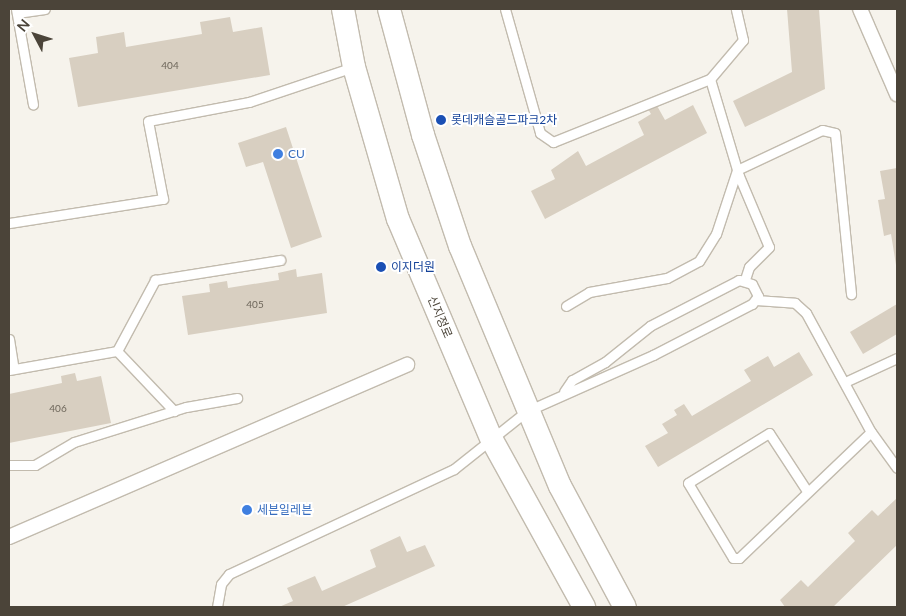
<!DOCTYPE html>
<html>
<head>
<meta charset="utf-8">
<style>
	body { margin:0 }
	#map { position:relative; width:906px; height:616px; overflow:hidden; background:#f6f3ec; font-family:Lato,"Noto Sans KR",sans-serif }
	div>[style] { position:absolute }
	.building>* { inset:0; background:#d8cfc1 }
	.roads { filter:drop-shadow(1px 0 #c2bbae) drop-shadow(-1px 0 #c2bbae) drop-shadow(0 1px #c2bbae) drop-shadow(0 -1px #c2bbae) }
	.service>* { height:9px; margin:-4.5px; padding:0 4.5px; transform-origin:4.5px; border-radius:4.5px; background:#fff }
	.pedestrian>* { height:14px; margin:-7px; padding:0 7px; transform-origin:7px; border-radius:7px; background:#fff }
	.tertiary>* { height:22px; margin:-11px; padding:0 11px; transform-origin:11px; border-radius:11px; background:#fff }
	.dots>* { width:14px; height:14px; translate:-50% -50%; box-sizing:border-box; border:2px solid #fff; border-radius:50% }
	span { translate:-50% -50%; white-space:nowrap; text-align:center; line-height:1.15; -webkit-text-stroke:4px #fff; paint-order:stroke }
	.number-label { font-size:10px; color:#6e675b }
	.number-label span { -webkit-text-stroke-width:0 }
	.transit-label { font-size:12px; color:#164399 }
	.left { translate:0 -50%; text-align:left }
	.shop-label { font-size:12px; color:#366cbe }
	.street-label { font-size:12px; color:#4b4439 }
	.frame { position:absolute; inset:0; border:10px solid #4b4439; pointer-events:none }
	.north { position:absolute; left:10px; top:10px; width:50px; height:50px; -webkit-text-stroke:4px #fff; paint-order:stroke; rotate:310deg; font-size:14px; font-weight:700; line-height:20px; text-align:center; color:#4b4439 }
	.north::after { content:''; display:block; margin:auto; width:18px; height:22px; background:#4b4439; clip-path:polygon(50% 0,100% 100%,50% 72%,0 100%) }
</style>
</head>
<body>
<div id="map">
	<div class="building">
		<i style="clip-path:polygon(787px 9px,819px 9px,825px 89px,745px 127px,733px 101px,792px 72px)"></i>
		<i style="clip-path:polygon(230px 17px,233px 32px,262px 27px,270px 75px,78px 107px,69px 58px,98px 53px,96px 37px,124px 32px,126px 47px,202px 34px,200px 22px)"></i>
		<i style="clip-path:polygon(656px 104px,665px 120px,693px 105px,707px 133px,545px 219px,531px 191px,555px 179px,551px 170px,578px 151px,586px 166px,644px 135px,638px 122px,651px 114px,648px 109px)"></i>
		<i style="clip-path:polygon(286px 127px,322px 237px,291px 248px,263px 162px,246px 167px,238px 143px)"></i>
		<i style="clip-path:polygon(897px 168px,897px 265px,896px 265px,891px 234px,884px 236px,878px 200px,885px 199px,880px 171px)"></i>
		<i style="clip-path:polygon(296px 269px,297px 277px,322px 273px,327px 313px,188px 335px,182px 296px,210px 292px,209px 284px,227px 281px,228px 288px,279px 280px,278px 273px)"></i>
		<i style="clip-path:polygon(897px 304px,897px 334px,863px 354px,850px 332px)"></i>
		<i style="clip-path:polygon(799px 352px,813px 375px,658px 467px,645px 446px,668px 433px,662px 424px,677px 415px,674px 410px,684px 404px,692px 416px,751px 381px,744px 370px,768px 356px,774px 367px)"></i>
		<i style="clip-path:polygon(75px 373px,77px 381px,101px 376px,111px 423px,9px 443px,9px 394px,62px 383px,61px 376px)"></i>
		<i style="clip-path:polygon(897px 498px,897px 545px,833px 607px,785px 607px,780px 600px,801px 580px,808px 587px,855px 541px,848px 533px,872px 510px,878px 516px)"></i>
		<i style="clip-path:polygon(400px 536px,407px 552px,425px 545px,435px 566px,342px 607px,279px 607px,293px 601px,287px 588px,315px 576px,322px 591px,376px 567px,370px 550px)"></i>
	</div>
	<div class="roads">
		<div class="service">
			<i style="left:16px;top:9px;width:97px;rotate:79.9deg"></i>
			<i style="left:505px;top:9px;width:129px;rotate:74.2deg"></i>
			<i style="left:540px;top:133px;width:16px;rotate:35deg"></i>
			<i style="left:553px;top:142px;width:169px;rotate:-21.9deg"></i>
			<i style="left:710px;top:79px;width:51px;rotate:-49.8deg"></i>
			<i style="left:743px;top:40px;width:32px;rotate:-103deg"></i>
			<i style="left:17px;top:13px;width:28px;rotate:-8deg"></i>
			<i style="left:710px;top:79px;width:101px;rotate:73.4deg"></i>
			<i style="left:739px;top:176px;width:77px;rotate:67.1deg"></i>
			<i style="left:769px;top:247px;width:28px;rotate:135deg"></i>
			<i style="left:749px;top:267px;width:13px;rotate:108deg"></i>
			<i style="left:9px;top:223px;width:156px;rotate:-8.9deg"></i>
			<i style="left:163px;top:199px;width:79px;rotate:-100.9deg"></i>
			<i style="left:148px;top:121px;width:103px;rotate:-10.7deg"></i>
			<i style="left:249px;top:102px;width:110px;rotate:-18.6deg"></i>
			<i style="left:756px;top:300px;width:39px;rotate:4deg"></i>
			<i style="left:795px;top:303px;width:15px;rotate:42deg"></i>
			<i style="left:806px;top:313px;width:136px;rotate:61.4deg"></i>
			<i style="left:871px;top:432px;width:44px;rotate:54.2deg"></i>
			<i style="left:566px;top:306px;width:27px;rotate:-31deg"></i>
			<i style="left:589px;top:292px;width:79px;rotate:-10.2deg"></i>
			<i style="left:667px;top:278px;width:36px;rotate:-28deg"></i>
			<i style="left:699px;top:261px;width:32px;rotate:-58deg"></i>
			<i style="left:716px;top:234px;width:67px;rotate:-71.8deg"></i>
			<i style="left:737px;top:170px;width:94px;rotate:-25.2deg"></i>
			<i style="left:822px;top:130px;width:13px;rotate:13deg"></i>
			<i style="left:835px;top:133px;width:162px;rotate:84.3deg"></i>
			<i style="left:9px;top:339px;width:30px;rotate:81deg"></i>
			<i style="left:117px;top:351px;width:83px;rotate:46.5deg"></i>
			<i style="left:9px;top:370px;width:110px;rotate:-10deg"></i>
			<i style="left:117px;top:351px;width:81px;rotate:-61.8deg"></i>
			<i style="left:155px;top:280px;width:127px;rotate:-9.1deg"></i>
			<i style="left:845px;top:382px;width:57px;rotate:-24.8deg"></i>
			<i style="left:9px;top:465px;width:26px"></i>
			<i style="left:35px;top:465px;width:45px;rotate:-30.5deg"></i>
			<i style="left:74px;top:442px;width:117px;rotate:-17.4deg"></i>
			<i style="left:186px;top:407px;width:52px;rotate:-10deg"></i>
			<i style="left:807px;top:491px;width:69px;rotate:-123.2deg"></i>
			<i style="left:769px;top:433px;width:95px;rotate:148.3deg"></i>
			<i style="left:688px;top:483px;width:87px;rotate:59deg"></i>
			<i style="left:733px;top:558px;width:6px"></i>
			<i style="left:739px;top:558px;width:182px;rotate:-43.7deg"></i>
			<i style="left:217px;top:607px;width:23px;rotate:-80deg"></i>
			<i style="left:221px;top:584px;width:13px;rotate:-51deg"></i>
			<i style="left:229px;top:574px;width:248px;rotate:-25deg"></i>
			<i style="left:454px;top:469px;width:93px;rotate:-38.5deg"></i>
			<i style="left:527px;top:411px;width:138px;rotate:-24deg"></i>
			<i style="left:653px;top:355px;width:111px;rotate:-27.3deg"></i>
			<i style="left:752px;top:304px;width:10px;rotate:-53deg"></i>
			<i style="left:758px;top:296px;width:13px;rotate:-117deg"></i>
			<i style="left:752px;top:284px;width:14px;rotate:-163deg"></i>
			<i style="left:739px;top:280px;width:100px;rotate:152.7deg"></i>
			<i style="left:650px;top:326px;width:58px;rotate:141.3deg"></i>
			<i style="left:605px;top:362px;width:38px;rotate:151deg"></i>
			<i style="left:572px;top:380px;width:14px;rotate:124deg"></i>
		</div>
		<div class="pedestrian">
			<i style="left:860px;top:9px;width:93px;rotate:66.5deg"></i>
			<i style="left:9px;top:537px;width:434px;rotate:-23.4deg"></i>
		</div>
		<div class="tertiary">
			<i style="left:343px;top:9px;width:59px;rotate:79.3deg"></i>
			<i style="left:354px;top:67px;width:158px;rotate:73.9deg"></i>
			<i style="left:398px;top:219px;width:240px;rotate:67deg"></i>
			<i style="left:492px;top:440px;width:191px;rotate:61.1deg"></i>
			<i style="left:389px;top:9px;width:131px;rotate:74.9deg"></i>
			<i style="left:423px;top:135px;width:117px;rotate:71.6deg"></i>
			<i style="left:460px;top:246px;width:260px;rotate:67.4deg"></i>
			<i style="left:560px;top:486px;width:137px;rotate:61.8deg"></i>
		</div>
	</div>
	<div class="dots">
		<i style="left:441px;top:120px;background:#1a4fb4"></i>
		<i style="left:278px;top:154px;background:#3f7fe0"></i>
		<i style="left:381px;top:267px;background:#1a4fb4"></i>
		<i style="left:247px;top:510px;background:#3f7fe0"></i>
	</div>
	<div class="number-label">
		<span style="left:170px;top:66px">404</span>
		<span style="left:255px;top:305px">405</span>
		<span style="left:58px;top:409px">406</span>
	</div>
	<div class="transit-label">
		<span class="left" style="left:451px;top:120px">롯데캐슬골드파크2차</span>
		<span class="left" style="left:391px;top:267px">이지더원</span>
	</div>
	<div class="shop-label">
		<span class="left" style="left:288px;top:154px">CU</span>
		<span class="left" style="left:257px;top:510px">세븐일레븐</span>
	</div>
	<div class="street-label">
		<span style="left:440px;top:317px;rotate:67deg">신지정로</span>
	</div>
	<div class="frame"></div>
	<div class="north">N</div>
</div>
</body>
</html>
